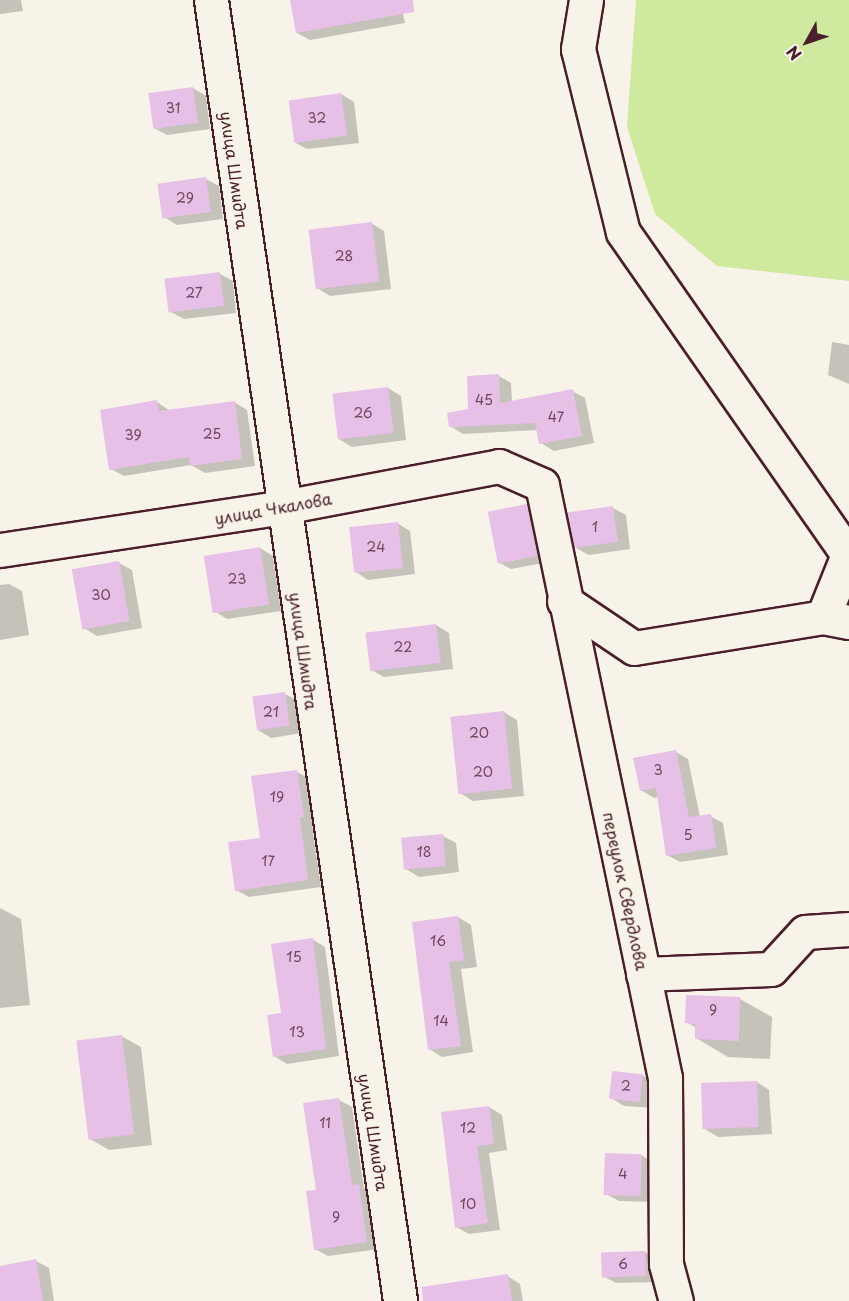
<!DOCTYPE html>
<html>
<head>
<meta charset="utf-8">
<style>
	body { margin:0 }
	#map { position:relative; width:849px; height:1301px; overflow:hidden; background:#f7f3e8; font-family:"Playpen Sans",sans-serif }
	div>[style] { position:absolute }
	.green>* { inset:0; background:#cfe99f }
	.shadow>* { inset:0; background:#0003 }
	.building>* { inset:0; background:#e7c0e8; transform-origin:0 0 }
	.roads { filter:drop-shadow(2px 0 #4a1f2b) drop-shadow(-2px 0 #4a1f2b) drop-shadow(0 2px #4a1f2b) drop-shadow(0 -2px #4a1f2b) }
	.minor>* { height:33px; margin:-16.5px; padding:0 16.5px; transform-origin:16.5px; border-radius:16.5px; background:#f7f3e8 }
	span { translate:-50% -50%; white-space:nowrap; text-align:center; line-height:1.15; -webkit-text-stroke:5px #f7f3e8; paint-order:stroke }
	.number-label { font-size:14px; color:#71475a }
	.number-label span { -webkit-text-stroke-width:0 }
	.street-label { font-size:16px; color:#4a1f2b }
	.north { position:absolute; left:777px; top:12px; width:60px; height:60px; -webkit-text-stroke:4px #f7f3e8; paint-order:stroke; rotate:230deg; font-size:16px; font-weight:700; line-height:24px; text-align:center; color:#4a1f2b }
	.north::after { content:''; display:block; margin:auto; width:21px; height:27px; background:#4a1f2b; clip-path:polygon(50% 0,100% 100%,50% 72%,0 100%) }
</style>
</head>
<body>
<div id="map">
	<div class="green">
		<i style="clip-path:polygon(636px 0,849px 0,849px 281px,717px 266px,655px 214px,627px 127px)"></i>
	</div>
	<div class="shadow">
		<i style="clip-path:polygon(0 0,21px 0,23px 11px,0 14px)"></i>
		<i style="clip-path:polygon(292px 0,400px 0,405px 23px,310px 40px,297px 33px)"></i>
		<i style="clip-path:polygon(193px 88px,206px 96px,210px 129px,167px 135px,154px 128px)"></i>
		<i style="clip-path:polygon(341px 94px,354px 102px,359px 143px,307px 149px,294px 142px)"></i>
		<i style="clip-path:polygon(206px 179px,219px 186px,223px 219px,177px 225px,164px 217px)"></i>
		<i style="clip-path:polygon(371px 223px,384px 231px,391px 289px,330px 296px,317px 288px)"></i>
		<i style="clip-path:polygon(220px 274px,233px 281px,236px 313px,184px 319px,171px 312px)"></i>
		<i style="clip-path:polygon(832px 342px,849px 345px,849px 384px,828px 375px)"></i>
		<i style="clip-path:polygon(499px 376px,511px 383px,512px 402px,572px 391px,585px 398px,594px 443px,554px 451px,541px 443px,538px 430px,463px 434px,450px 426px,470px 410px)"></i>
		<i style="clip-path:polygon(388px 388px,401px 396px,406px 440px,352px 447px,339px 439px)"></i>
		<i style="clip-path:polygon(157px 402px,170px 411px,234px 402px,247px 410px,255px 466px,205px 473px,191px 465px,124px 476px,111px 469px)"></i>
		<i style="clip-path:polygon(527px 506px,540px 513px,549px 562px,511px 569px,498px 562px)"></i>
		<i style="clip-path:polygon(613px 508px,626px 515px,630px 549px,589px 555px,576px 548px)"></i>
		<i style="clip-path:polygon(397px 523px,410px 531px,415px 574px,368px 580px,356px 572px)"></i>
		<i style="clip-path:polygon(260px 548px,273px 556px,281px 611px,227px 619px,214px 611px)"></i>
		<i style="clip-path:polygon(119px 563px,132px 570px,142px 628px,97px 636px,84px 628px)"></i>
		<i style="clip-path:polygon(9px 584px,22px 591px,29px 635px,0 640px,0 585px)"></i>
		<i style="clip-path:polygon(436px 625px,449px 633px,453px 669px,384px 677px,371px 670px,366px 633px)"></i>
		<i style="clip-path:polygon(285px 694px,298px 701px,302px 733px,271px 738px,258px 730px)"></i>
		<i style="clip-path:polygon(504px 712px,517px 720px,524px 796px,473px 801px,460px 793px)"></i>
		<i style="clip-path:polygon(676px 752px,688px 759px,700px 817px,710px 816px,723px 823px,728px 855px,680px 862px,667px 855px,658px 797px,654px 798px,641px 790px)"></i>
		<i style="clip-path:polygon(297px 772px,310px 779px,317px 824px,312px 825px,321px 887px,249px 897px,236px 890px)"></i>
		<i style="clip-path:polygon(443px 836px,456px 843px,459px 872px,419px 877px,406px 869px)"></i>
		<i style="clip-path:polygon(0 908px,21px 919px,30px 1005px,0 1008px)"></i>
		<i style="clip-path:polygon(458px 917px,471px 925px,477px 967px,461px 969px,473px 1052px,442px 1057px,429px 1049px)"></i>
		<i style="clip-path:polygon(312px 939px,325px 947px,339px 1056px,287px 1064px,274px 1056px,283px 1014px)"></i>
		<i style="clip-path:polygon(687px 996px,740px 999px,772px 1017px,770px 1059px,728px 1057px,696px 1038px,697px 1028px,686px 1022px)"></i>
		<i style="clip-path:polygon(121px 1036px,141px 1047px,152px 1145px,109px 1150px,90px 1139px)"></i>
		<i style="clip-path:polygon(642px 1075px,655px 1082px,654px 1108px,624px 1106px,611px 1098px)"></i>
		<i style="clip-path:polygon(757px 1082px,769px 1090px,772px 1134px,718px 1137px,705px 1129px)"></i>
		<i style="clip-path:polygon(339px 1100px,352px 1107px,364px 1188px,371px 1193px,379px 1249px,328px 1256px,315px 1249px,318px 1191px)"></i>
		<i style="clip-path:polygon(489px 1107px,502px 1115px,507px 1150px,489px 1153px,500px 1230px,469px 1234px,456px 1227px,451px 1187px)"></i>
		<i style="clip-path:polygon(641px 1155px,654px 1163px,654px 1202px,619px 1201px,606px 1194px)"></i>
		<i style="clip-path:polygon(645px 1252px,658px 1260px,658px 1282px,616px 1283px,603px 1276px,602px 1253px)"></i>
		<i style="clip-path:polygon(36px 1261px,49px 1268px,54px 1301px,0 1301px,0 1267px)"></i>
		<i style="clip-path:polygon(507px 1276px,520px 1284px,523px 1301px,466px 1301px)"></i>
	</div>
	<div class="building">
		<i style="clip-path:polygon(290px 0,413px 0,414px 12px,296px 33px)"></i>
		<i style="left:193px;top:87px;width:36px;height:45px;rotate:82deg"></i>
		<i style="left:341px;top:93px;width:43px;height:53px;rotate:82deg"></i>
		<i style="left:206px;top:177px;width:35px;height:49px;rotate:82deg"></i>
		<i style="left:372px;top:222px;width:60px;height:64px;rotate:83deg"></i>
		<i style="left:220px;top:272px;width:34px;height:56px;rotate:83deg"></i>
		<i style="clip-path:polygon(499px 374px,500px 403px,573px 389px,582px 436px,539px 444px,535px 423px,449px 427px,447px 413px,468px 409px,467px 376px)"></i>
		<i style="left:388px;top:387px;width:46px;height:56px;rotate:83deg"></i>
		<i style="clip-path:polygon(157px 400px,159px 411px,235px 401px,242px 459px,190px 466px,189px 457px,109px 470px,100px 410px)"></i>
		<i style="left:527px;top:504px;width:53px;height:40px;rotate:79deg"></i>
		<i style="left:613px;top:506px;width:36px;height:47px;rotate:82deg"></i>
		<i style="left:398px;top:522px;width:46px;height:49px;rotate:84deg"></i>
		<i style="left:260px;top:547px;width:58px;height:57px;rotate:81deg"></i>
		<i style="left:119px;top:561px;width:61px;height:48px;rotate:80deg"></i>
		<i style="left:436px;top:624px;width:39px;height:71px;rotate:83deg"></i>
		<i style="left:285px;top:692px;width:34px;height:33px;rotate:82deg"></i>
		<i style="left:504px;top:711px;width:78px;height:54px;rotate:84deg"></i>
		<i style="clip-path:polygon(676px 750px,689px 817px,711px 814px,716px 848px,666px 856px,656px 788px,640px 791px,633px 758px)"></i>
		<i style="clip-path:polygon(297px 770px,304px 817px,300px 818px,308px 880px,235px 891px,228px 842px,260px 838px,251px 776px)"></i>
		<i style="left:443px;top:834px;width:32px;height:42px;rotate:85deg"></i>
		<i style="clip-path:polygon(458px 916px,464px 960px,449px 962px,461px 1046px,428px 1050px,412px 922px)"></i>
		<i style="clip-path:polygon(313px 938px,326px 1049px,273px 1057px,267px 1015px,281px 1013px,271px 944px)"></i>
		<i style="clip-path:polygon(686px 995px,740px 997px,739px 1041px,695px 1039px,695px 1024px,685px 1023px)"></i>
		<i style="left:122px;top:1035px;width:100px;height:46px;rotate:83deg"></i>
		<i style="left:612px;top:1071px;width:31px;height:28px;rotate:6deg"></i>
		<i style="left:757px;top:1081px;width:46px;height:56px;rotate:88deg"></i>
		<i style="clip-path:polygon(339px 1098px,352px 1185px,359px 1184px,367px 1242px,314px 1250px,306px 1191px,316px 1190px,303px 1103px)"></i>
		<i style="clip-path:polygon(489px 1106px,494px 1144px,477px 1146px,488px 1223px,455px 1228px,441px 1112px)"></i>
		<i style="left:605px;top:1153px;width:37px;height:42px;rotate:2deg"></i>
		<i style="left:645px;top:1251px;width:25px;height:44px;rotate:88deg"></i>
		<i style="clip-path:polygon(36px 1259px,43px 1301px,0 1301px,0 1266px)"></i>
		<i style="clip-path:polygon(508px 1274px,512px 1301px,423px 1301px,422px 1287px)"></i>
	</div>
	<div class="roads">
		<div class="minor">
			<i style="left:211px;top:0;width:1315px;rotate:81.73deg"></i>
			<i style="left:586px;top:0;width:50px;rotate:99.3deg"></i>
			<i style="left:578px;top:49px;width:188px;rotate:76.2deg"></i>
			<i style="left:623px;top:232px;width:394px;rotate:55.1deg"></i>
			<i style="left:0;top:550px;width:286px;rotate:-8.6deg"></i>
			<i style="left:283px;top:507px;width:220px;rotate:-10.7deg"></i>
			<i style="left:499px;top:466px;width:47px;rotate:23.8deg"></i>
			<i style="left:542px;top:485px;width:606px;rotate:78.28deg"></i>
			<i style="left:665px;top:1078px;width:186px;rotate:89.7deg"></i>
			<i style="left:666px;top:1264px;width:38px;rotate:75deg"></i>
			<i style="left:564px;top:601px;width:84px;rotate:33.9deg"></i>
			<i style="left:634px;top:648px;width:192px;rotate:-9.3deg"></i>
			<i style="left:823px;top:617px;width:26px;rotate:11deg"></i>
			<i style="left:823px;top:617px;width:70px;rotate:-68.2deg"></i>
			<i style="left:643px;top:974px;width:128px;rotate:-2.2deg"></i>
			<i style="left:771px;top:969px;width:50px;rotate:-47.4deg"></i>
			<i style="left:805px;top:932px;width:44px;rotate:-3.9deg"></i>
		</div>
	</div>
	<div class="number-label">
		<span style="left:173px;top:108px">31</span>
		<span style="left:317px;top:118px">32</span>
		<span style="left:185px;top:198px">29</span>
		<span style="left:344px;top:256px">28</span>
		<span style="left:194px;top:293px">27</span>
		<span style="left:484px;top:400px">45</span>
		<span style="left:363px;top:413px">26</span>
		<span style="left:556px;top:417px">47</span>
		<span style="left:212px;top:434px">25</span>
		<span style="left:133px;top:435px">39</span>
		<span style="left:595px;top:527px">1</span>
		<span style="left:376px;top:547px">24</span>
		<span style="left:237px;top:579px">23</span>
		<span style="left:101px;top:595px">30</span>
		<span style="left:403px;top:647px">22</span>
		<span style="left:271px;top:712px">21</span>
		<span style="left:479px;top:733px">20</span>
		<span style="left:658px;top:770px">3</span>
		<span style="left:483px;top:772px">20</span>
		<span style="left:277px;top:797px">19</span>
		<span style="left:688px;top:835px">5</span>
		<span style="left:424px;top:852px">18</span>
		<span style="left:268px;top:861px">17</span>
		<span style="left:438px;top:941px">16</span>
		<span style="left:294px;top:957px">15</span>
		<span style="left:713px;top:1010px">9</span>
		<span style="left:441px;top:1021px">14</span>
		<span style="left:297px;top:1032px">13</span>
		<span style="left:626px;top:1086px">2</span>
		<span style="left:325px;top:1123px">11</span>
		<span style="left:468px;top:1128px">12</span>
		<span style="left:623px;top:1174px">4</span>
		<span style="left:468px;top:1204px">10</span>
		<span style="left:336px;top:1217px">9</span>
		<span style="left:623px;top:1264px">6</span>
	</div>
	<div class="street-label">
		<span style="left:235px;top:170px;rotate:82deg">улица Шмидта</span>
		<span style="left:273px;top:508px;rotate:-10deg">улица Чкалова</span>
		<span style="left:304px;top:651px;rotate:82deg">улица Шмидта</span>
		<span style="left:626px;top:891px;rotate:78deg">переулок Свердлова</span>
		<span style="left:374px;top:1132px;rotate:81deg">улица Шмидта</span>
	</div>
	<div class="north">N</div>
</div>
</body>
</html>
